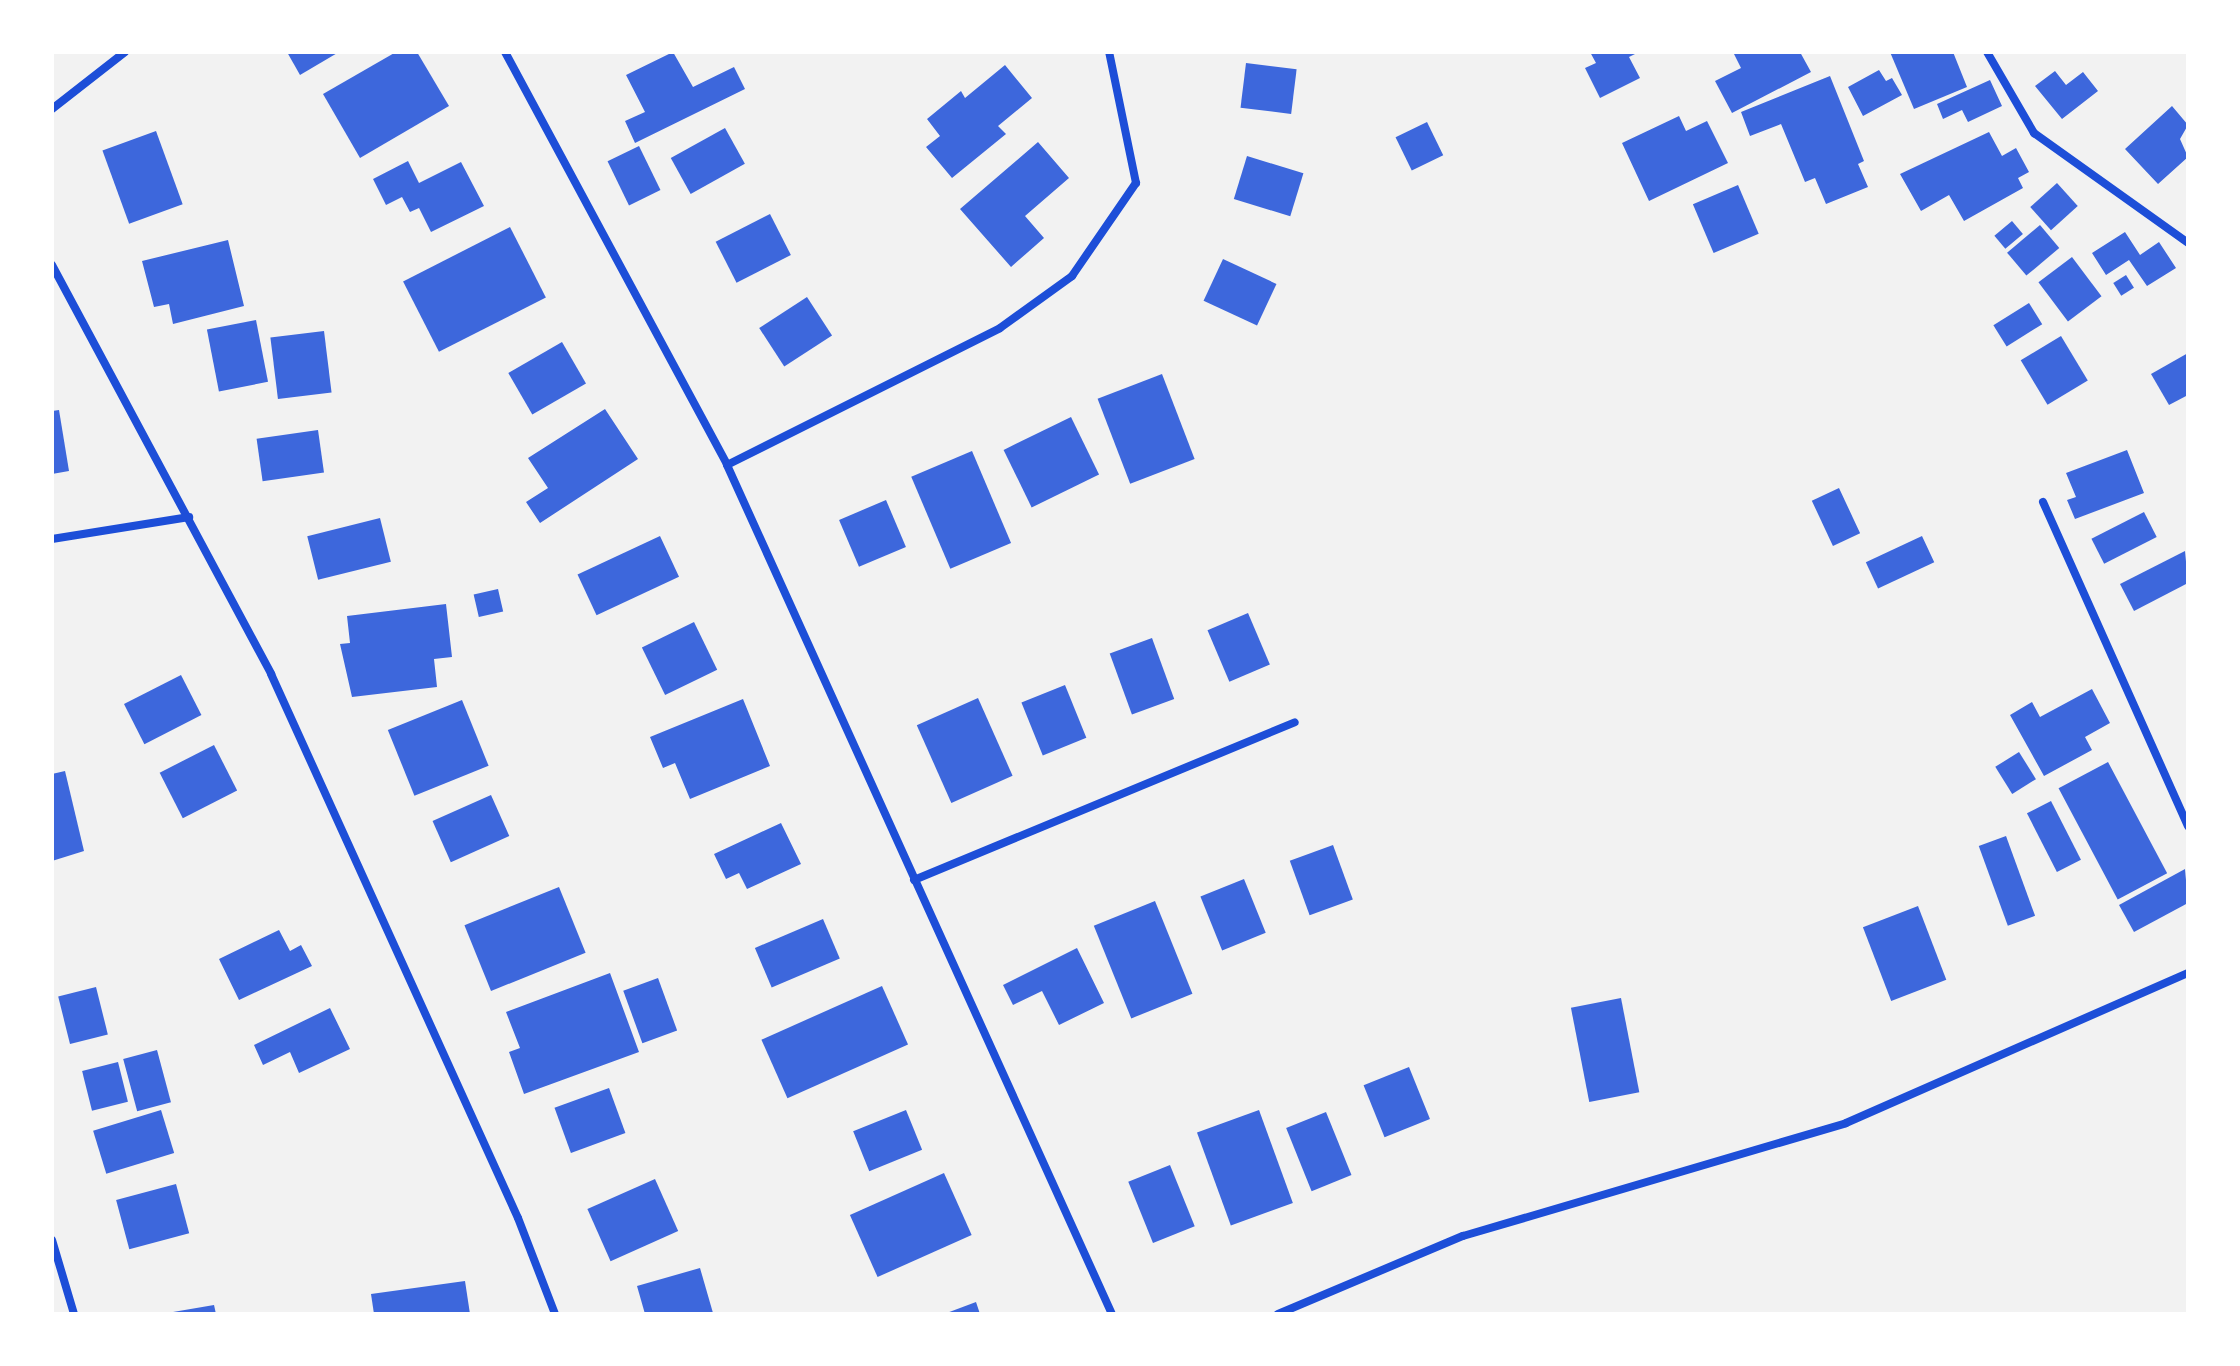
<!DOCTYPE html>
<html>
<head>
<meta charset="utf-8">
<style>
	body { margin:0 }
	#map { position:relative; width:2240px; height:1366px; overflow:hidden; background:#f2f2f2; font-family:"Alegreya Sans",sans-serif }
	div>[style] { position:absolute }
	.building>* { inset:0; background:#3d67dc; transform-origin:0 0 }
	.minor>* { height:8px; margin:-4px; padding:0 4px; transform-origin:4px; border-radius:4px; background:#1d4ed8 }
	span { translate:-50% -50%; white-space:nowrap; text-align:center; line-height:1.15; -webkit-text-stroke:8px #fff; paint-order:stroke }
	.frame { position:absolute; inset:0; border:54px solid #fff; pointer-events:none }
</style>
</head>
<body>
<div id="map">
	<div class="building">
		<i style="clip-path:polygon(287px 52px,339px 52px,300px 75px)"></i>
		<i style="clip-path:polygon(396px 52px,417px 52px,449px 106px,360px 158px,323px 94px)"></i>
		<i style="clip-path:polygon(673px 52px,693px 87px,734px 67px,745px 89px,635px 143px,625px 121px,645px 112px,626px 75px)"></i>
		<i style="clip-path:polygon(1590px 52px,1639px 52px,1629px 57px,1640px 78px,1600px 98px,1585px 68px,1596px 63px)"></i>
		<i style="clip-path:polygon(1733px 52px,1800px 52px,1811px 72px,1732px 113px,1715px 81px,1741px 68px)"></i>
		<i style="clip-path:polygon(1890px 52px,1953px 52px,1967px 87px,1914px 109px)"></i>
		<i style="left:1246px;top:63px;width:51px;height:45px;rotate:7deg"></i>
		<i style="clip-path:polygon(1005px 65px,1032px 98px,998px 126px,1006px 134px,952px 178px,926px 147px,940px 136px,927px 119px,961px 91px,965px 98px)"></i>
		<i style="clip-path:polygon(1879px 70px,1886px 81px,1892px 78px,1902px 95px,1863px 116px,1848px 87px)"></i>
		<i style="clip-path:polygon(2055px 71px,2066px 85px,2083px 72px,2098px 91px,2062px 119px,2035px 86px)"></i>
		<i style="clip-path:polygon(1830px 76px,1864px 161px,1858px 164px,1868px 187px,1826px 204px,1815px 178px,1805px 182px,1781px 124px,1750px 136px,1741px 112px)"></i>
		<i style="clip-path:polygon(1990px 80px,2002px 106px,1968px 122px,1962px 110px,1943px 119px,1937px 104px)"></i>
		<i style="clip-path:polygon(2172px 106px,2188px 125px,2180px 139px,2188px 157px,2158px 184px,2125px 149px)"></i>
		<i style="clip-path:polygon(1679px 116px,1686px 131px,1707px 121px,1728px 163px,1649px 201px,1622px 143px)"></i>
		<i style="left:1427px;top:122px;width:37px;height:35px;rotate:64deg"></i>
		<i style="left:725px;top:128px;width:41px;height:62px;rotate:61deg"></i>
		<i style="left:156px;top:131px;width:78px;height:57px;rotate:70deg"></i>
		<i style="clip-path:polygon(1989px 132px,2002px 156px,2016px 148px,2029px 172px,2018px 178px,2023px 188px,1964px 221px,1949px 195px,1921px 211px,1900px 174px)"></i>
		<i style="clip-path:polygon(1038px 142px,1069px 178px,1025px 216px,1044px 238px,1011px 267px,960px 209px)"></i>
		<i style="left:639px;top:146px;width:49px;height:35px;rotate:64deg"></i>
		<i style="left:1247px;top:156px;width:59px;height:45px;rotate:17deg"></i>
		<i style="clip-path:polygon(408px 161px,419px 183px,461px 162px,484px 206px,431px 232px,419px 208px,410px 212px,402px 197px,386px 205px,373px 179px)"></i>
		<i style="left:2057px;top:183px;width:31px;height:36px;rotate:48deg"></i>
		<i style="left:1738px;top:185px;width:53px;height:49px;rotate:67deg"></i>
		<i style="left:770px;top:214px;width:46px;height:61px;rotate:63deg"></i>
		<i style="left:2012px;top:221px;width:17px;height:23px;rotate:50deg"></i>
		<i style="left:2040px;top:225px;width:30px;height:43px;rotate:50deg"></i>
		<i style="left:510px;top:227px;width:79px;height:120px;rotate:63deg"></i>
		<i style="clip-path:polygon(2125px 232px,2140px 255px,2159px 242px,2176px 268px,2147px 286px,2129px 260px,2106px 275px,2092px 253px)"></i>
		<i style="clip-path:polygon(228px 240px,244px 306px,173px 324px,169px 304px,154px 307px,142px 261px)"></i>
		<i style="left:2072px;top:257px;width:49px;height:42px;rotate:53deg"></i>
		<i style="left:1223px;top:259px;width:59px;height:46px;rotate:25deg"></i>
		<i style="left:2126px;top:275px;width:15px;height:15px;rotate:58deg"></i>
		<i style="left:807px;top:297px;width:46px;height:57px;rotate:57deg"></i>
		<i style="left:2029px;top:303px;width:25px;height:42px;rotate:58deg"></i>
		<i style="left:256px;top:320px;width:63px;height:50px;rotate:79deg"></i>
		<i style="left:324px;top:331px;width:62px;height:54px;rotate:83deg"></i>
		<i style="left:2061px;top:336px;width:52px;height:47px;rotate:59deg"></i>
		<i style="left:562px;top:342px;width:48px;height:62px;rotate:60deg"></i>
		<i style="clip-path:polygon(2188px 353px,2188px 395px,2169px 405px,2151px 374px)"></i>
		<i style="left:1162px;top:374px;width:91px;height:69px;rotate:69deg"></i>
		<i style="clip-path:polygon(605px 409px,638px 459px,540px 523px,526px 502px,548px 488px,528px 458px)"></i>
		<i style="clip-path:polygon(59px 410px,69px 471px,52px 474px,52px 411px)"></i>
		<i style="left:1071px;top:417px;width:64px;height:75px;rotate:64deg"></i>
		<i style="left:318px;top:430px;width:43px;height:62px;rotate:82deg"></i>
		<i style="clip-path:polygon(2127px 450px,2144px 493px,2075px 519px,2067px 500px,2076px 497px,2066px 473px)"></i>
		<i style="left:972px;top:451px;width:100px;height:66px;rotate:67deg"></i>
		<i style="left:1839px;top:488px;width:50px;height:30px;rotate:65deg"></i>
		<i style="left:886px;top:500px;width:51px;height:51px;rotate:67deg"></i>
		<i style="left:2144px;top:512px;width:28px;height:59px;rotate:63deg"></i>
		<i style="left:380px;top:518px;width:45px;height:75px;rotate:76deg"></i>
		<i style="left:660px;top:536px;width:45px;height:91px;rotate:65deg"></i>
		<i style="left:1922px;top:536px;width:29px;height:62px;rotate:65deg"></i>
		<i style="clip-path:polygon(2185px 551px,2188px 583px,2134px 611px,2120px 584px)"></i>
		<i style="left:498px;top:589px;width:23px;height:25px;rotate:77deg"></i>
		<i style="clip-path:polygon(446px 604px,452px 657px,434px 659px,437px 687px,352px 697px,340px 644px,350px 643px,347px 616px)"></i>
		<i style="left:1248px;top:613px;width:56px;height:44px;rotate:67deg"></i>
		<i style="left:694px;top:622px;width:53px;height:58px;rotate:64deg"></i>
		<i style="left:1152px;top:638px;width:65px;height:45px;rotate:70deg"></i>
		<i style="left:181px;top:675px;width:45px;height:64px;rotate:63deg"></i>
		<i style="left:1065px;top:685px;width:57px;height:47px;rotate:68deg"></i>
		<i style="clip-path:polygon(2092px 689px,2110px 723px,2085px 737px,2092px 750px,2044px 776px,2010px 715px,2032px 702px,2040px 717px)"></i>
		<i style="left:978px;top:698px;width:85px;height:67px;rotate:66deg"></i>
		<i style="clip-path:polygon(743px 699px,770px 766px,690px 799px,675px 763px,663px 768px,650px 737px)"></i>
		<i style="left:462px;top:700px;width:71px;height:80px;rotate:68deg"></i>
		<i style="left:214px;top:745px;width:51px;height:61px;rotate:63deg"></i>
		<i style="left:2019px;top:752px;width:32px;height:28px;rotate:58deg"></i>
		<i style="left:2108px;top:762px;width:126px;height:56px;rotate:62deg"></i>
		<i style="clip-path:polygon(65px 771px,84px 851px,52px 861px,52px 774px)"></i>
		<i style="left:491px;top:795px;width:45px;height:64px;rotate:66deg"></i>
		<i style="left:2051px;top:801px;width:66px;height:27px;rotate:63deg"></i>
		<i style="clip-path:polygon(781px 823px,801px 864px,747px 889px,739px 873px,726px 879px,714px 854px)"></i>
		<i style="left:2006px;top:836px;width:85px;height:29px;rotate:70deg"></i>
		<i style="left:1333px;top:845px;width:58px;height:46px;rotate:70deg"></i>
		<i style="clip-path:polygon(2185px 869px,2188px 903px,2134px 932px,2119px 905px)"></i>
		<i style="left:1244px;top:879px;width:58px;height:47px;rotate:68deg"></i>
		<i style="left:559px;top:887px;width:71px;height:102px;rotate:68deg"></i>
		<i style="left:1155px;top:901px;width:100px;height:66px;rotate:68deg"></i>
		<i style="left:1918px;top:906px;width:79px;height:59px;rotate:69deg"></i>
		<i style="left:823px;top:919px;width:43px;height:74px;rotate:67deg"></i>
		<i style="clip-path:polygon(279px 930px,290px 951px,301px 945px,312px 966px,239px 1000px,219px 959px)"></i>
		<i style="clip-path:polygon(1077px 948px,1104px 1003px,1059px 1025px,1042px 991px,1013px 1005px,1003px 985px)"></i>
		<i style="clip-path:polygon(610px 973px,639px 1052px,524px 1094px,509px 1052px,520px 1048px,506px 1012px)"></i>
		<i style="left:658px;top:978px;width:56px;height:37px;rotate:70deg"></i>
		<i style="left:882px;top:986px;width:64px;height:132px;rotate:66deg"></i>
		<i style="left:96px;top:987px;width:49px;height:39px;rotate:76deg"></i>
		<i style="left:1621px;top:998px;width:96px;height:51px;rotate:79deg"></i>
		<i style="clip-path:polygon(330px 1008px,350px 1049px,299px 1073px,290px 1052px,263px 1065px,254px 1045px)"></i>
		<i style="left:157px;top:1050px;width:54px;height:35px;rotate:75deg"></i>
		<i style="left:118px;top:1062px;width:41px;height:37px;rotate:76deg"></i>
		<i style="left:1409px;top:1067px;width:56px;height:49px;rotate:68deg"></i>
		<i style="left:609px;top:1088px;width:48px;height:58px;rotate:70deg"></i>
		<i style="left:161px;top:1110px;width:45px;height:71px;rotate:73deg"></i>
		<i style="left:906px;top:1110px;width:43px;height:57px;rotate:68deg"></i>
		<i style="left:1259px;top:1110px;width:99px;height:66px;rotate:70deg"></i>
		<i style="left:1326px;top:1112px;width:68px;height:43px;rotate:68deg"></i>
		<i style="left:1170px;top:1165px;width:66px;height:45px;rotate:68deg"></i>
		<i style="left:944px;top:1173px;width:68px;height:103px;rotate:66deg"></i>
		<i style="left:655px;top:1179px;width:57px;height:74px;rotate:66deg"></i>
		<i style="left:176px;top:1184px;width:51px;height:62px;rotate:75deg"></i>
		<i style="clip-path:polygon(700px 1268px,713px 1313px,645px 1314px,637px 1286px)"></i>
		<i style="clip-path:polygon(465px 1281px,470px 1314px,374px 1314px,371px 1294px)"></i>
		<i style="clip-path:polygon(976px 1302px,980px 1314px,944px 1314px)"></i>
		<i style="clip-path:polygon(214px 1305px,216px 1314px,173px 1314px,173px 1312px)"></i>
	</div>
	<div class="minor">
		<i style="left:505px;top:52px;width:469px;rotate:61.7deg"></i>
		<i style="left:727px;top:465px;width:932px;rotate:65.61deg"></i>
		<i style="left:1987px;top:52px;width:94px;rotate:59.9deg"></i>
		<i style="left:2034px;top:133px;width:189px;rotate:35.5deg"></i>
		<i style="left:52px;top:109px;width:93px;rotate:-38deg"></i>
		<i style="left:52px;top:265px;width:464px;rotate:61.8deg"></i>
		<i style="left:271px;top:674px;width:597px;rotate:65.58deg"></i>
		<i style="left:518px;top:1218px;width:103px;rotate:68.9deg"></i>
		<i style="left:727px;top:465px;width:305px;rotate:-26.6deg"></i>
		<i style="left:1000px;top:328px;width:89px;rotate:-35.8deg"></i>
		<i style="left:1072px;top:276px;width:113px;rotate:-55.5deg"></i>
		<i style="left:1136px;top:183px;width:134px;rotate:-101.6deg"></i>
		<i style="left:2043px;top:502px;width:355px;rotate:65.9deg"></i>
		<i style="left:52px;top:539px;width:139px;rotate:-9.1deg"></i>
		<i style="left:914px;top:880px;width:412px;rotate:-22.5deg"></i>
		<i style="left:52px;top:1240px;width:77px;rotate:73.4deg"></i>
		<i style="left:1278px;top:1314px;width:201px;rotate:-22.9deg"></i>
		<i style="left:1463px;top:1236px;width:399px;rotate:-16.4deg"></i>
		<i style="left:1846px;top:1123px;width:373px;rotate:-23.7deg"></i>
	</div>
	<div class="frame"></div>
</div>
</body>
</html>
